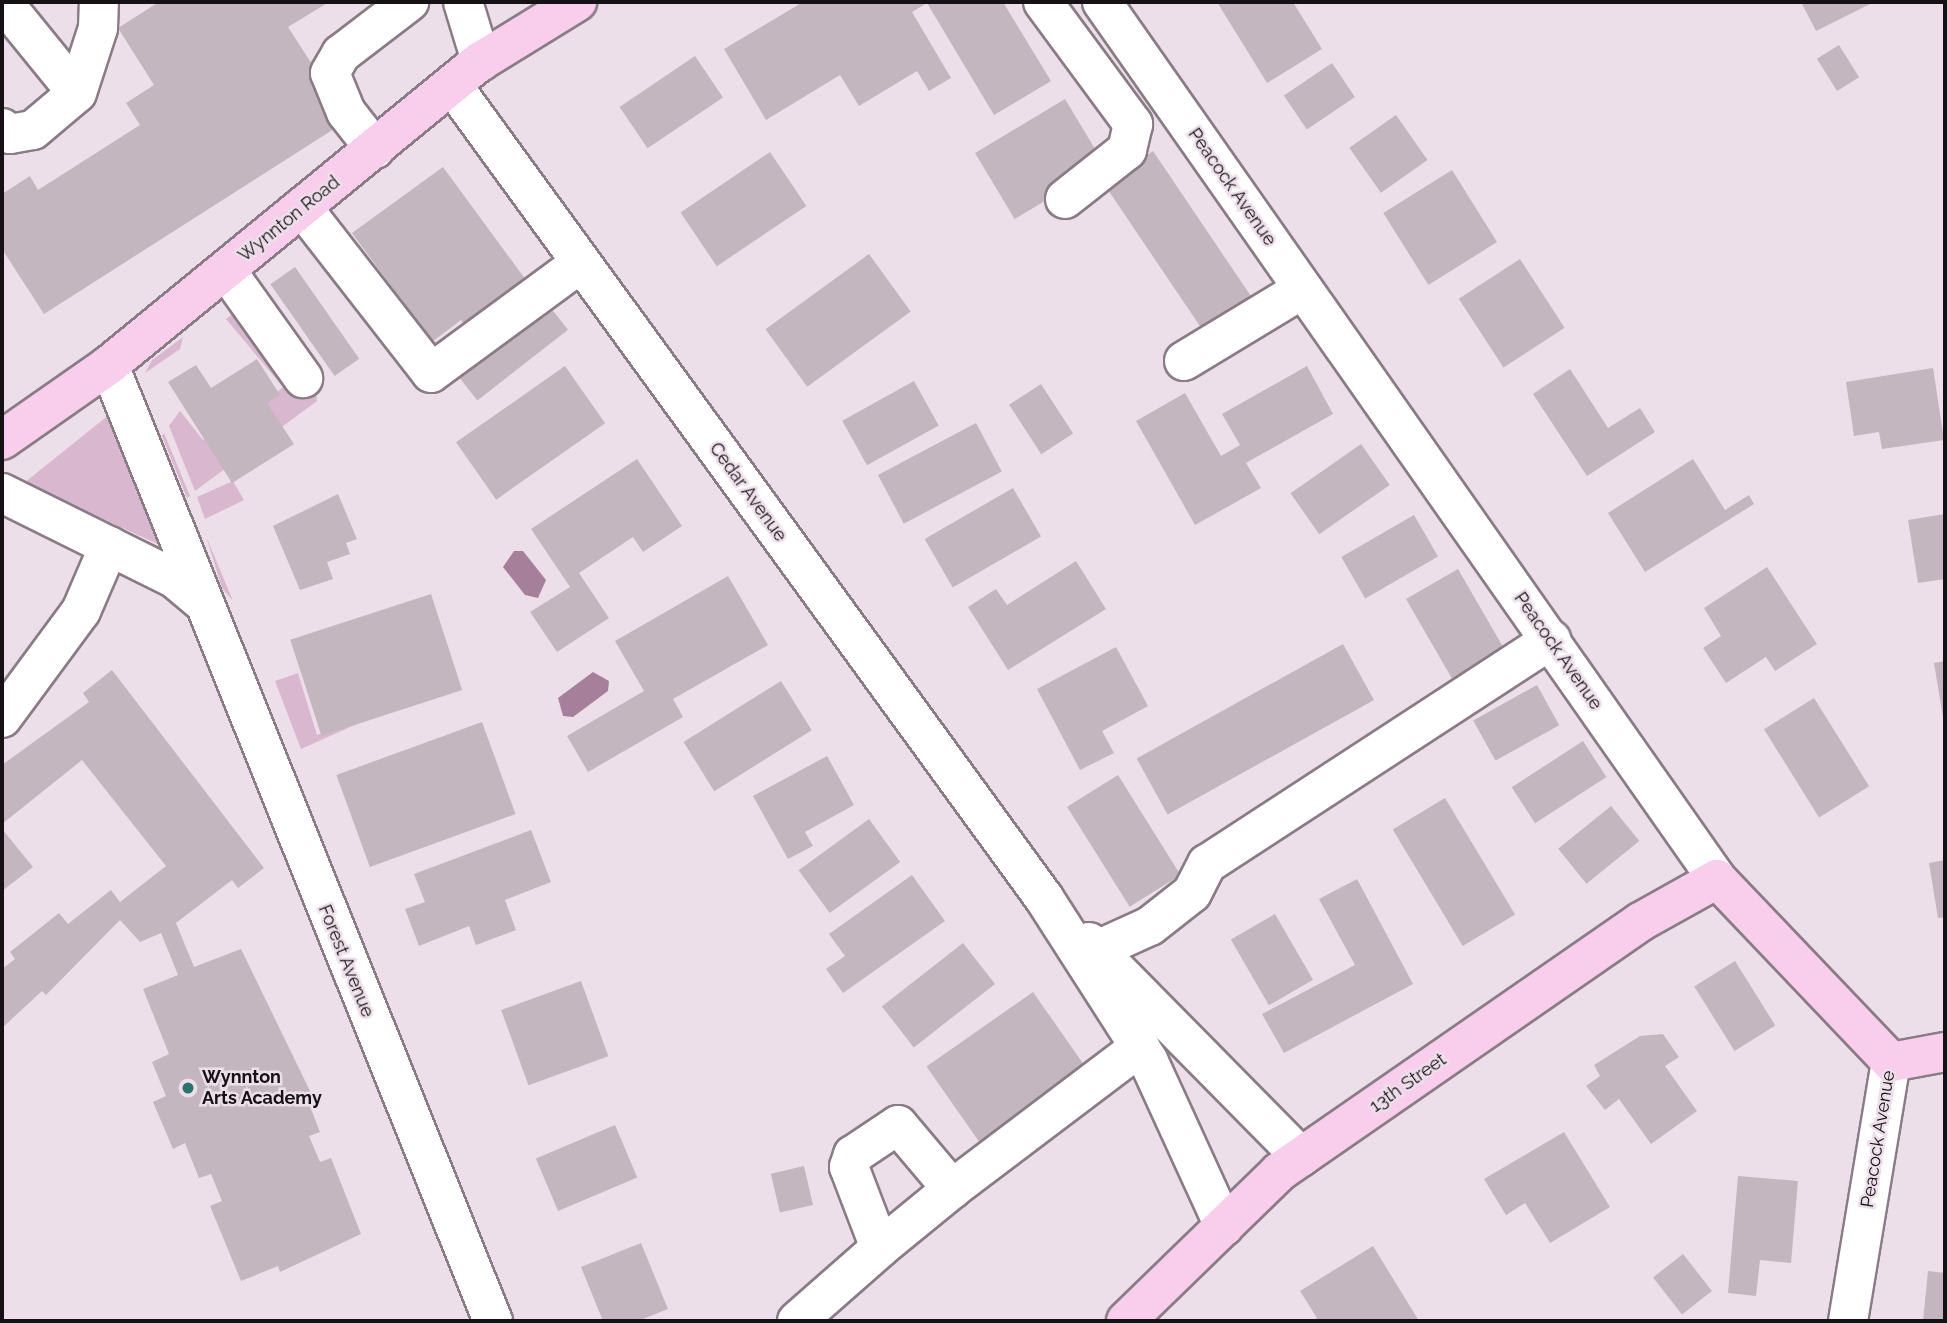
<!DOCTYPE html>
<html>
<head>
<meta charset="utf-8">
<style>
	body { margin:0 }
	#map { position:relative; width:1947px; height:1323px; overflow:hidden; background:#eddfe9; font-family:Raleway,sans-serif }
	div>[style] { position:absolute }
	.green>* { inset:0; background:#d9b8cf }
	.water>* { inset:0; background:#a6809a }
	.building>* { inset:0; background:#c3b6bf; transform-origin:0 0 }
	.roads { filter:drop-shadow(2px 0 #897c85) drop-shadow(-2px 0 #897c85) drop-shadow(0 2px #897c85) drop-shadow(0 -2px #897c85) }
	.minor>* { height:38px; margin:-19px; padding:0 19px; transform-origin:19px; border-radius:19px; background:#fff }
	.major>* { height:38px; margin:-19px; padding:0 19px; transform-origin:19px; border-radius:19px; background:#f8ceec }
	.dots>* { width:19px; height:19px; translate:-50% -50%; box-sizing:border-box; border:4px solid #eddfe9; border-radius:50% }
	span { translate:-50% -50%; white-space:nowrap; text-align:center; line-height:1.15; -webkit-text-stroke:5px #eddfe9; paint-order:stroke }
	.street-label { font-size:18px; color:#161115 }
	.poi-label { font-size:18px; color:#161115; font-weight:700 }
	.left { translate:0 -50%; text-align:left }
	.frame { position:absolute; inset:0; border:4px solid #161115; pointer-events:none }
</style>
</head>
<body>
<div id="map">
	<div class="green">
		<i style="clip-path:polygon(242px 307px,265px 324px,316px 392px,317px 401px,195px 491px,169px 426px,180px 411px,203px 440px,230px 419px,236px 426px,283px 387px,226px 319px)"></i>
		<i style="clip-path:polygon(183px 337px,180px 349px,145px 373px,152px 360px)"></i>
		<i style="clip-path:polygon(115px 410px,165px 543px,160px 545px,24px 483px)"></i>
		<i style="clip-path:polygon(164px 433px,190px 496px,187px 498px,162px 436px)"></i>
		<i style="clip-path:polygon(233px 481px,244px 500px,205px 519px,197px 497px)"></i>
		<i style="clip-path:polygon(206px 536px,233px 601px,222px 588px)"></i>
		<i style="clip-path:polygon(298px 673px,317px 735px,393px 708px,301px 749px,275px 681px)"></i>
	</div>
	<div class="water">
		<i style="clip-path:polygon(514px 551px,523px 551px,546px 580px,538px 598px,525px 595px,503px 567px)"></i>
		<i style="clip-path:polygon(593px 672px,609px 681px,608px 691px,573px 717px,563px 716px,558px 698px)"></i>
	</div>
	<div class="building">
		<i style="clip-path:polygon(159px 2px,329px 2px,288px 27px,348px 120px,44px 314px,2px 249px,2px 194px,30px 176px,38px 190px,140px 125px,126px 103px,154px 85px,118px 28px)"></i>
		<i style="clip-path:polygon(803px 2px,1003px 2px,1051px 81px,994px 115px,927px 3px,912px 12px,951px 78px,929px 91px,917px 71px,859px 106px,840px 75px,766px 120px,724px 49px)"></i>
		<i style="clip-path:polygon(1217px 2px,1293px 2px,1322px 49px,1267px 83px)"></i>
		<i style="clip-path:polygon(1801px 2px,1874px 2px,1816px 31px)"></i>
		<i style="left:1839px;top:45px;width:38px;height:26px;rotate:58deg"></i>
		<i style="left:695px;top:56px;width:50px;height:91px;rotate:56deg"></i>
		<i style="left:1332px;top:63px;width:41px;height:58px;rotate:56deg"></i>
		<i style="left:1065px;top:99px;width:77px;height:105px;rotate:59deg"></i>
		<i style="left:1396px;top:115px;width:55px;height:57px;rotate:55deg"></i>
		<i style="left:1153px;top:151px;width:187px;height:59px;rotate:56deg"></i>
		<i style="left:770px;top:152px;width:65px;height:108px;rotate:56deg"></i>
		<i style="clip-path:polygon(443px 167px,534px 291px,473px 336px,461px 320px,432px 342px,352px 233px)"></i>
		<i style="left:1452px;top:170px;width:85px;height:81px;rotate:58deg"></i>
		<i style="left:869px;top:254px;width:71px;height:128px;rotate:54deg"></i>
		<i style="left:1520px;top:259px;width:82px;height:73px;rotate:57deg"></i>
		<i style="left:295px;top:267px;width:112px;height:30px;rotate:55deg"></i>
		<i style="left:547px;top:303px;width:34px;height:115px;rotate:52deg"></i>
		<i style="clip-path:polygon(257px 359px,280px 395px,267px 403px,294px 444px,232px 483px,168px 382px,196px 365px,211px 388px)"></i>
		<i style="left:565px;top:366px;width:70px;height:133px;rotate:55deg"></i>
		<i style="clip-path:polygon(1307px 366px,1333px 414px,1246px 463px,1261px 488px,1195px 525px,1136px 421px,1185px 393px,1221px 456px,1240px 445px,1222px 414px)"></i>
		<i style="clip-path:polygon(1933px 368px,1944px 440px,1882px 449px,1879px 432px,1854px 436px,1846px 382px)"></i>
		<i style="clip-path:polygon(1570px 369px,1608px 428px,1640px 408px,1655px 432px,1587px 476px,1533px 394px)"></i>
		<i style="left:914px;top:381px;width:51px;height:82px;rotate:61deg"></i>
		<i style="left:1041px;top:384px;width:59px;height:38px;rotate:57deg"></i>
		<i style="left:976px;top:423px;width:55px;height:111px;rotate:62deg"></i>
		<i style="left:1361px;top:444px;width:50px;height:86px;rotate:55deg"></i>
		<i style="clip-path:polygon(637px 459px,682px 526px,643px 552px,633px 537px,579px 573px,609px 618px,557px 652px,530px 612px,570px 587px,531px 529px)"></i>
		<i style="clip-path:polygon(1693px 459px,1725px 510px,1749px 495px,1754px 504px,1645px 572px,1608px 513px)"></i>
		<i style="left:1013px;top:488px;width:56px;height:102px;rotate:60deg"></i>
		<i style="clip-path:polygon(338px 494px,357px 539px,346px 543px,350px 554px,327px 562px,333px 579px,300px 590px,273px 526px)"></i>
		<i style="clip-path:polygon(1945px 514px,1945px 579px,1918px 583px,1908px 520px)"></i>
		<i style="left:1414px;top:515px;width:48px;height:84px;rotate:60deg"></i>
		<i style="clip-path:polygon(1076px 561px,1106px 609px,1008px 670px,968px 607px,996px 589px,1007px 605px)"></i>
		<i style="clip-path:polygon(1767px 567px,1817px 644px,1775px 671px,1766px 657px,1726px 683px,1703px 648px,1721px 636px,1704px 608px)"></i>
		<i style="left:1458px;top:569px;width:95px;height:60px;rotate:60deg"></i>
		<i style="clip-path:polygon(728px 576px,768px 645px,673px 699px,683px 717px,588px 772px,567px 736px,644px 691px,615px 641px)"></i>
		<i style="left:431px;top:594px;width:101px;height:148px;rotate:72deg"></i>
		<i style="left:1343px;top:644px;width:64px;height:236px;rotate:61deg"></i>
		<i style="clip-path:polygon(1116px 647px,1148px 706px,1102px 731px,1114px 753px,1080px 770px,1037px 689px)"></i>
		<i style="clip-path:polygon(1945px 661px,1945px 722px,1944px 723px,1934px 663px)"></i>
		<i style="clip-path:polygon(112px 670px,264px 868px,238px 888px,232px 880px,176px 923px,194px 967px,241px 949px,311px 1093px,306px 1096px,320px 1132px,309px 1136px,320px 1162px,331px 1158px,361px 1234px,280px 1272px,278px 1266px,241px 1281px,210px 1206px,222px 1201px,211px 1174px,199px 1178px,185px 1143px,173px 1149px,153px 1102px,166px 1096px,152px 1062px,169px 1054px,143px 989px,178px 975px,161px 933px,140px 942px,120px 920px,46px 995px,42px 991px,2px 1028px,2px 969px,15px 959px,10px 952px,59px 913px,68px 924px,111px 890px,120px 902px,166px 866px,82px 760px,2px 824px,2px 765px,89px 702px,83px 693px)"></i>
		<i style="left:781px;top:681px;width:58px;height:115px;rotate:58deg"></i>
		<i style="left:1537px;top:685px;width:46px;height:73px;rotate:61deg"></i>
		<i style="left:1814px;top:698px;width:104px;height:59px;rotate:58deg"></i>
		<i style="left:482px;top:722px;width:98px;height:155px;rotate:70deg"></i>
		<i style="left:1583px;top:741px;width:43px;height:85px;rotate:57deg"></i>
		<i style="clip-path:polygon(827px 756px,854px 805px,805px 832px,813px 846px,788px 859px,753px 796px)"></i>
		<i style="left:1118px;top:775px;width:118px;height:60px;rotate:58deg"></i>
		<i style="left:1445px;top:798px;width:136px;height:61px;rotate:59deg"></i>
		<i style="left:1611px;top:806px;width:45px;height:68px;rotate:51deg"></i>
		<i style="left:869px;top:819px;width:53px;height:87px;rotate:54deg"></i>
		<i style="clip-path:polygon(2px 829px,33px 867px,2px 891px)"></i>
		<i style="clip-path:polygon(531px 830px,551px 882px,505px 900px,516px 930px,476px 945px,469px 926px,419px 946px,405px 909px,425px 902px,414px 874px)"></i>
		<i style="clip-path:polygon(1945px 860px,1945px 917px,1938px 918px,1929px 863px)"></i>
		<i style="clip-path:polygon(912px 875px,945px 921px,843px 993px,826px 969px,845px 956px,829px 934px)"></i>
		<i style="clip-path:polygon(1357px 879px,1413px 984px,1284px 1053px,1262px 1014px,1355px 965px,1319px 899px)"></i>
		<i style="left:1275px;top:914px;width:76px;height:51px;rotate:60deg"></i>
		<i style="left:963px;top:943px;width:52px;height:103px;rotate:52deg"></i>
		<i style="left:1735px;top:961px;width:76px;height:48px;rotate:58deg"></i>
		<i style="left:581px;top:981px;width:80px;height:85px;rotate:70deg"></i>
		<i style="left:1033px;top:992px;width:93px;height:130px;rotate:55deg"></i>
		<i style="clip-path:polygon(1663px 1034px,1679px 1057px,1665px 1066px,1697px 1111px,1651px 1144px,1619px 1099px,1605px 1110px,1586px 1086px,1600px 1076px,1594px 1065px,1640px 1036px)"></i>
		<i style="left:615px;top:1125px;width:57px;height:86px;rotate:67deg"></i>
		<i style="clip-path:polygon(1564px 1132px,1610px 1207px,1550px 1243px,1525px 1203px,1506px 1215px,1484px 1179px)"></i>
		<i style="left:804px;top:1166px;width:40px;height:34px;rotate:77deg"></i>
		<i style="clip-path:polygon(1738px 1176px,1798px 1181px,1791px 1263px,1760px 1260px,1756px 1296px,1728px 1293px)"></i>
		<i style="clip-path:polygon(641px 1243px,668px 1309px,638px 1321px,603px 1321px,581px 1267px)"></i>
		<i style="clip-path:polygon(1373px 1246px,1419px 1321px,1312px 1321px,1317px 1318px,1300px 1291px)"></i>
		<i style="left:1683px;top:1254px;width:47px;height:38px;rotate:52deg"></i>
		<i style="clip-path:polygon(1928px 1271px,1945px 1273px,1945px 1321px,1923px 1321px)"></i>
	</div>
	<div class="roads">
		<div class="minor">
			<i style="left:3px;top:2px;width:117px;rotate:50.9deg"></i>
			<i style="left:463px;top:2px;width:62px;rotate:73deg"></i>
			<i style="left:1043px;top:2px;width:152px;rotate:53.6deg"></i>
			<i style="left:1133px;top:124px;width:27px;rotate:103deg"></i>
			<i style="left:1127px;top:150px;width:79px;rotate:141.7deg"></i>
			<i style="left:1102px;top:2px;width:1071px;rotate:54.96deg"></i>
			<i style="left:452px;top:85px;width:1006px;rotate:53.94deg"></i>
			<i style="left:1044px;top:898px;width:193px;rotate:57.3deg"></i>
			<i style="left:1148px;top:1060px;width:183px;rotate:65.4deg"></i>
			<i style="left:2px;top:128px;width:10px;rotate:37deg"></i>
			<i style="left:10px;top:134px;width:23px;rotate:-10deg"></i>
			<i style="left:33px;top:130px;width:57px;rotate:-40.1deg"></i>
			<i style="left:77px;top:93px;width:68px;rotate:-72.1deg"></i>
			<i style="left:98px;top:28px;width:26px;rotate:-88deg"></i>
			<i style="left:375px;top:149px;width:47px;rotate:-128.1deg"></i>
			<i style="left:346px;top:112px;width:42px;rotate:-112.3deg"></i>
			<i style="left:330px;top:73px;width:22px;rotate:-60deg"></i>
			<i style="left:341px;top:54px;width:86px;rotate:-37.4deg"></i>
			<i style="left:302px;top:207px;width:210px;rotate:52.1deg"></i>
			<i style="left:431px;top:373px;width:186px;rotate:-36.3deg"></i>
			<i style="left:226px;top:270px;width:133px;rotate:54.5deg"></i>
			<i style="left:1184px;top:361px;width:139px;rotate:-31.2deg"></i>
			<i style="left:109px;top:365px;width:1030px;rotate:68.12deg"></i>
			<i style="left:2px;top:493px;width:193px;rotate:26.4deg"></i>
			<i style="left:175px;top:579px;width:33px;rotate:40deg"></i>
			<i style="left:2px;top:718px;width:133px;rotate:-53.6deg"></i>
			<i style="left:81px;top:611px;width:71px;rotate:-66.7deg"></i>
			<i style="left:1089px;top:942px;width:302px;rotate:45.4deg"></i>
			<i style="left:1097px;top:950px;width:58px;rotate:-24.4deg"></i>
			<i style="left:1150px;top:926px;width:53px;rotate:-38.2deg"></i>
			<i style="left:1192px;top:893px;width:33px;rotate:-63deg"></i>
			<i style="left:1207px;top:864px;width:411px;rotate:-33.1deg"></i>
			<i style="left:952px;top:1189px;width:93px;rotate:140.7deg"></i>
			<i style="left:880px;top:1248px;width:87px;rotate:-110.9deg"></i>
			<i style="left:849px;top:1167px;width:13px;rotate:-72deg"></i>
			<i style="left:853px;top:1155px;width:54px;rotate:-33.7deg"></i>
			<i style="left:898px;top:1125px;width:84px;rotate:49.8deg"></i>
			<i style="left:952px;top:1189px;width:236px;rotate:-37.1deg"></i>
			<i style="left:797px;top:1321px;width:111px;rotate:-41.3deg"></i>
			<i style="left:1848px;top:1321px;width:263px;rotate:-80.6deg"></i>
		</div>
		<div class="major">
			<i style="left:2px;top:440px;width:131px;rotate:-35deg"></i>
			<i style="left:109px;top:365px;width:480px;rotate:-39.3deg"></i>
			<i style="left:481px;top:61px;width:113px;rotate:-31.6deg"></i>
			<i style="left:1126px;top:1321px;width:214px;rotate:-44.2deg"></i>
			<i style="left:1279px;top:1172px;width:439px;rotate:-34.7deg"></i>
			<i style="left:1640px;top:922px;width:88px;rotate:-29.2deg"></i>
			<i style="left:1717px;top:879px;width:253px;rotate:46.4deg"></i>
			<i style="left:1891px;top:1062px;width:55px;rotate:-10.5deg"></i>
		</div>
	</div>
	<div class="dots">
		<i style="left:188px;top:1088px;background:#2b736d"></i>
	</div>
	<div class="street-label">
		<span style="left:1232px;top:187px;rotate:55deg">Peacock Avenue</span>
		<span style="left:289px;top:219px;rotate:-39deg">Wynnton Road</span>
		<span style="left:748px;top:492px;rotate:54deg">Cedar Avenue</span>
		<span style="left:1558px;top:651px;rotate:55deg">Peacock Avenue</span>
		<span style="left:346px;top:961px;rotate:68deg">Forest Avenue</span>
		<span style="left:1408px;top:1083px;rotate:-35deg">13th Street</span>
		<span style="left:1878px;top:1139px;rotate:-81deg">Peacock Avenue</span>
	</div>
	<div class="poi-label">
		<span class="left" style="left:202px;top:1088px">Wynnton<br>Arts Academy</span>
	</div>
	<div class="frame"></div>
</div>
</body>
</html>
